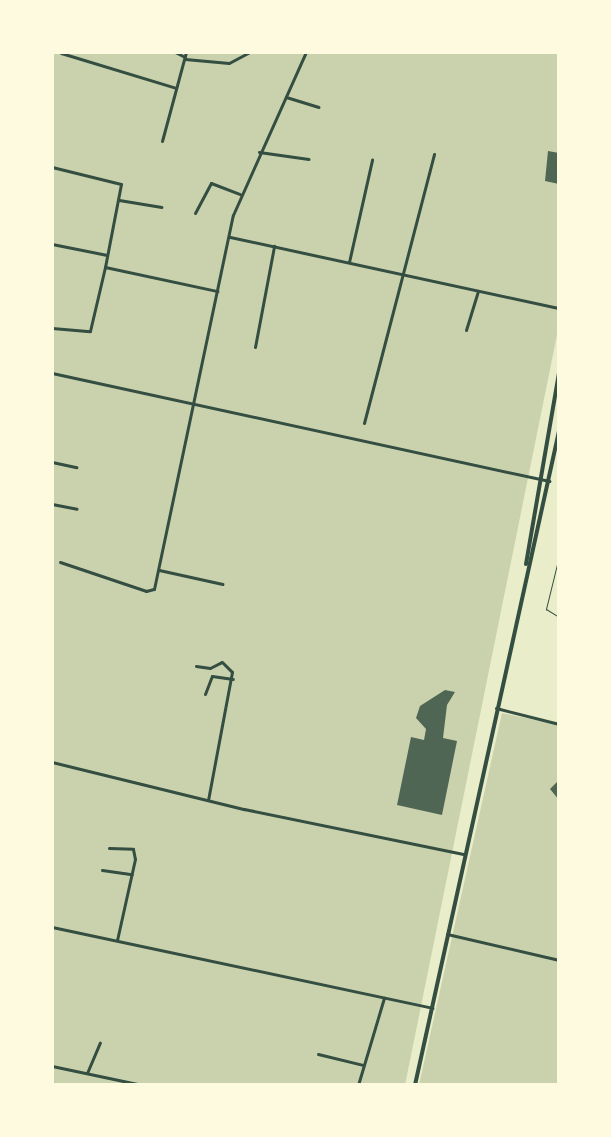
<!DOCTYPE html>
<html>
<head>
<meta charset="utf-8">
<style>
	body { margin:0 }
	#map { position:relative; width:611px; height:1137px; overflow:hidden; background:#e9edc9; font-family:"Roboto Serif",serif }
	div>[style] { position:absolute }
	.green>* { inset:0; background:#cad2ad }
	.building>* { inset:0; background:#4f6655 }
	.path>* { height:1px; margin:-0.5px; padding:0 0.5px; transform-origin:0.5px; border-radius:0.5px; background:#344e41 }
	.minor>* { height:3px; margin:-1.5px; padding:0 1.5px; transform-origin:1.5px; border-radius:1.5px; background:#344e41 }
	.secondary>* { height:4px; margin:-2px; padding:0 2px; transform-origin:2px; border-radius:2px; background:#344e41 }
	span { translate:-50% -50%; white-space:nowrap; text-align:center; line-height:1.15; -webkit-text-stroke:6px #fefae0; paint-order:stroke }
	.frame { position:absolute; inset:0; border:54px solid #fefae0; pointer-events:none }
</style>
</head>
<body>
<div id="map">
	<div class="green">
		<i style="clip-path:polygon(52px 52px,559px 52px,559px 325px,405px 1085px,52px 1085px)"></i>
		<i style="clip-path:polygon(502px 713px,559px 725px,559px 1085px,419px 1085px)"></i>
	</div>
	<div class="building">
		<i style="clip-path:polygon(548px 151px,559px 153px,559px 184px,545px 181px)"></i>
		<i style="clip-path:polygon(445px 690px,455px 692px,447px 705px,443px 738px,457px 741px,442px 815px,397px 805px,411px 737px,424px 740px,426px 729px,416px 718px,420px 706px)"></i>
		<i style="clip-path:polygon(559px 780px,559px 800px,550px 789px)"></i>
	</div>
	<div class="path">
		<i style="left:559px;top:556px;width:55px;rotate:103.8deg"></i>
		<i style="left:546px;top:609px;width:15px;rotate:32deg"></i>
	</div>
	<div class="minor">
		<i style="left:175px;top:52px;width:11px;rotate:27deg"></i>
		<i style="left:61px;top:53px;width:120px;rotate:16.9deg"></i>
		<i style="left:185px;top:59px;width:44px;rotate:5.2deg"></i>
		<i style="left:229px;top:63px;width:24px;rotate:-28deg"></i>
		<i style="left:286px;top:97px;width:34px;rotate:17deg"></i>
		<i style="left:162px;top:141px;width:92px;rotate:-74.9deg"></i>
		<i style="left:259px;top:152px;width:50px;rotate:8deg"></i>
		<i style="left:52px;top:167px;width:71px;rotate:13.8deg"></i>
		<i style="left:121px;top:184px;width:85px;rotate:100.9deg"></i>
		<i style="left:119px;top:200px;width:43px;rotate:9.5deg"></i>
		<i style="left:195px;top:213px;width:34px;rotate:-62deg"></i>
		<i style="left:211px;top:183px;width:31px;rotate:21deg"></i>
		<i style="left:230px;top:237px;width:337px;rotate:12.2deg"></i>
		<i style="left:52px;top:244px;width:56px;rotate:11.3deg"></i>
		<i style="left:349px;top:262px;width:105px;rotate:-77.3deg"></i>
		<i style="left:52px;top:328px;width:38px;rotate:5deg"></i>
		<i style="left:90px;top:331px;width:66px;rotate:-76.8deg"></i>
		<i style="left:105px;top:267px;width:115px;rotate:12.1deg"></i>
		<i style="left:466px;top:330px;width:41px;rotate:-72.9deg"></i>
		<i style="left:255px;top:347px;width:103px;rotate:-79.3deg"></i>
		<i style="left:52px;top:373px;width:509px;rotate:12.26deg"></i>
		<i style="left:364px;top:423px;width:278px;rotate:-75.4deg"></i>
		<i style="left:52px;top:462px;width:25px;rotate:12deg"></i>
		<i style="left:52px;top:504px;width:25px;rotate:11deg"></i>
		<i style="left:60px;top:562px;width:91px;rotate:18.6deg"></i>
		<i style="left:146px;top:591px;width:8px;rotate:-14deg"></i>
		<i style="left:154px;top:589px;width:382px;rotate:-78.1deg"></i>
		<i style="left:233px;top:215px;width:179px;rotate:-65.9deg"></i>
		<i style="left:159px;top:570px;width:65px;rotate:12.5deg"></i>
		<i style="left:196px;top:666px;width:14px;rotate:8deg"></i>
		<i style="left:210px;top:668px;width:13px;rotate:-27deg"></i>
		<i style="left:222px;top:662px;width:14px;rotate:45deg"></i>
		<i style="left:232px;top:672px;width:130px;rotate:100.6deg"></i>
		<i style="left:205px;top:694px;width:19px;rotate:-69deg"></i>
		<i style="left:212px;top:676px;width:21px;rotate:8deg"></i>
		<i style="left:496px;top:708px;width:65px;rotate:14.3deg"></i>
		<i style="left:52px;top:762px;width:198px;rotate:13.8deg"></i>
		<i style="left:244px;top:809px;width:225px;rotate:11.6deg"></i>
		<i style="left:109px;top:848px;width:24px;rotate:2deg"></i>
		<i style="left:133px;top:849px;width:10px;rotate:79deg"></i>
		<i style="left:135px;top:859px;width:83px;rotate:102.5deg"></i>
		<i style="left:102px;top:870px;width:30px;rotate:8deg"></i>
		<i style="left:52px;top:927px;width:389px;rotate:12deg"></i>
		<i style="left:447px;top:934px;width:115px;rotate:13.1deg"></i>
		<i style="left:318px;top:1054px;width:46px;rotate:13.7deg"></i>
		<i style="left:52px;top:1066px;width:92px;rotate:11.9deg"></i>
		<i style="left:87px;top:1073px;width:33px;rotate:-67deg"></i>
		<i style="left:358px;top:1085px;width:91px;rotate:-73.4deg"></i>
		<i style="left:559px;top:1085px;width:3px;rotate:-90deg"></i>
	</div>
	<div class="secondary">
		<i style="left:526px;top:564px;width:194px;rotate:-80.2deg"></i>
		<i style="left:415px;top:1085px;width:670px;rotate:-77.58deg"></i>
	</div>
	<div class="frame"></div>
</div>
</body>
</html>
